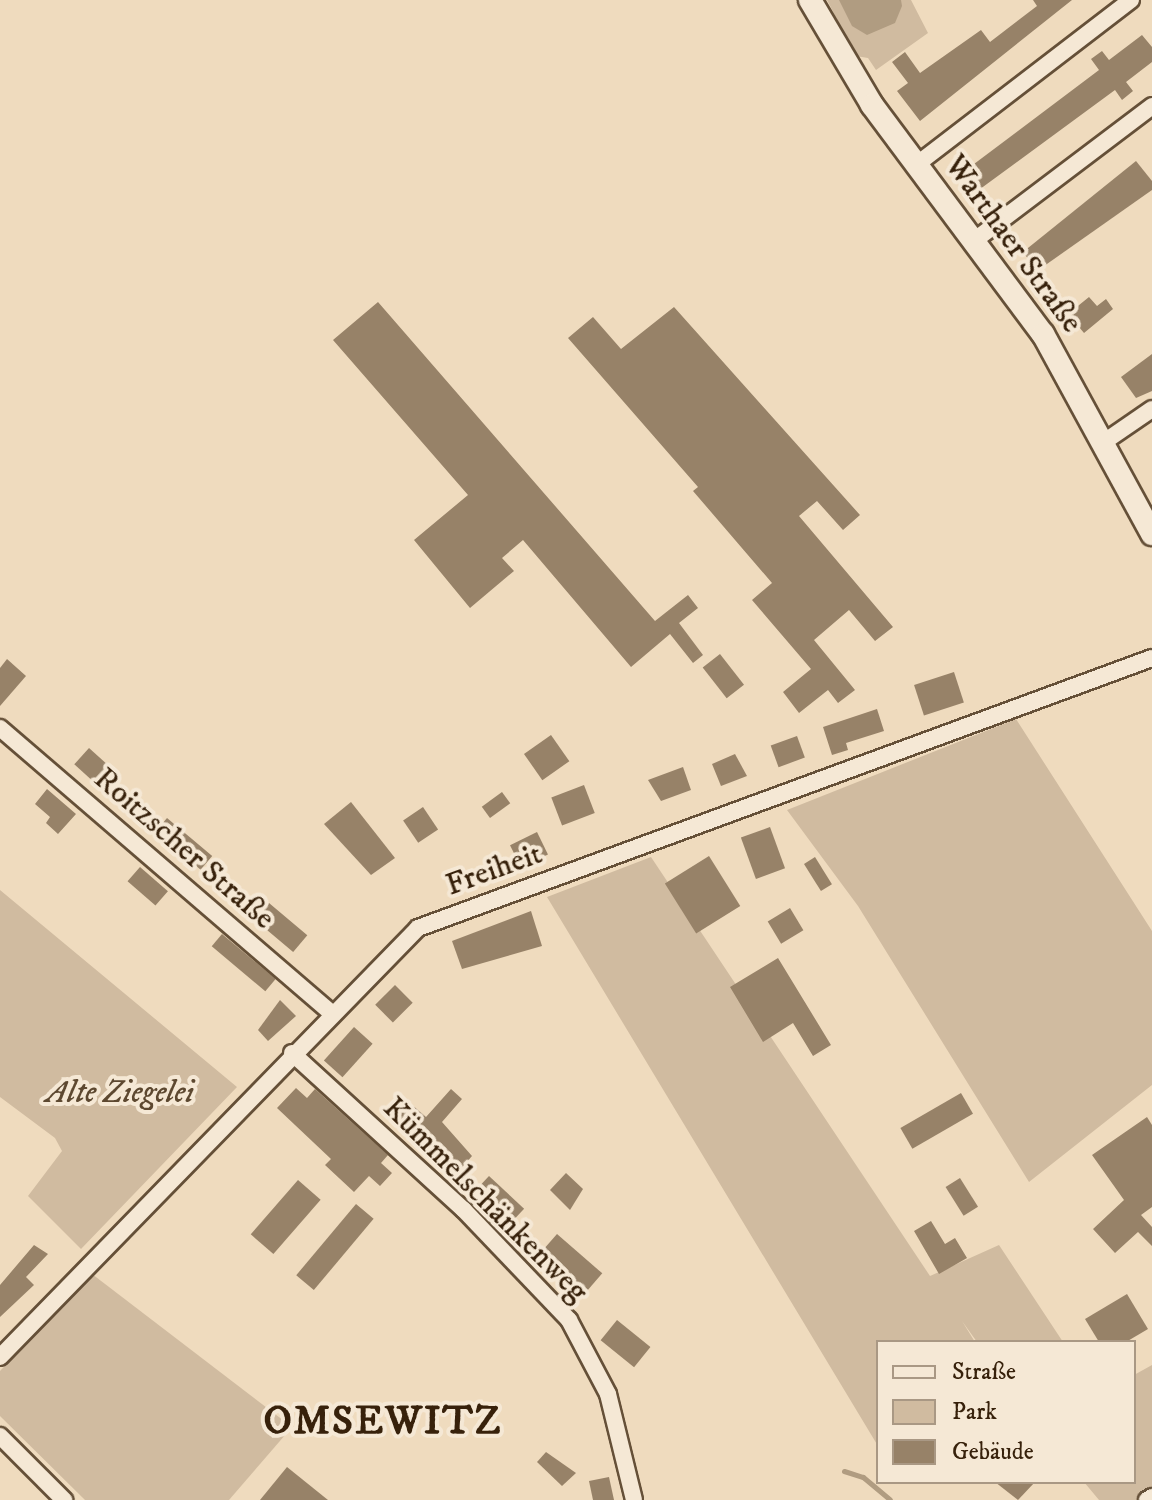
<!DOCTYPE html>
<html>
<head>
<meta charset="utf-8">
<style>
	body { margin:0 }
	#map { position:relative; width:1152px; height:1500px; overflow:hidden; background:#efdbbe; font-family:"IM FELL DW Pica",serif }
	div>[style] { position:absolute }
	.green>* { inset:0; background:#d0bba0 }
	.water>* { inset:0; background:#b09c81 }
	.stream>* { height:5px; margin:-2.5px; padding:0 2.5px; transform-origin:2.5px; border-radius:2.5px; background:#b09c81 }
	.building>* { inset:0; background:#978268; transform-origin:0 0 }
	.roads { filter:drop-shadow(2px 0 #655038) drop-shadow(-2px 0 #655038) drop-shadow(0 2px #655038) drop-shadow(0 -2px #655038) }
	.street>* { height:16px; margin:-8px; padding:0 8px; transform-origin:8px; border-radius:8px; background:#f5e8d5 }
	.secondary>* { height:22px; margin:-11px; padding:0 11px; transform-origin:11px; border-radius:11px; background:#f5e8d5 }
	span { translate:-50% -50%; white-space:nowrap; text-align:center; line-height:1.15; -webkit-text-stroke:8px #f5e8d5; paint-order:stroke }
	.street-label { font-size:32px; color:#37210b }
	.park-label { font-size:32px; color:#5d4830; font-style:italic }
	.district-label { font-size:40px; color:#37210b; font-weight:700; letter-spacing:2px }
	.legend { position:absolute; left:876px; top:1340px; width:260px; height:144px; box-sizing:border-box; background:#f5e8d5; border:2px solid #a99884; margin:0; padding:10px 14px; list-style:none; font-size:24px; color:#37210b }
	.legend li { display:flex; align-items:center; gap:16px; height:40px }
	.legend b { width:40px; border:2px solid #a99884 }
</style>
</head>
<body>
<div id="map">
	<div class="green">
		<i style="clip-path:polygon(827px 0,911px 0,928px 33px,876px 70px,868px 58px,856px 56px)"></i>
		<i style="clip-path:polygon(1016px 719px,1152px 931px,1152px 1085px,1029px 1182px,858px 906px,787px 810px)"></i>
		<i style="clip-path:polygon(651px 857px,930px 1276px,999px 1245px,1063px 1342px,977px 1342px,962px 1321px,975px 1342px,878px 1342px,878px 1446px,547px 897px)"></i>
		<i style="clip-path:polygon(0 890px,237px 1087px,81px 1249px,28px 1196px,62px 1151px,55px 1138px,0 1097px)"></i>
		<i style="clip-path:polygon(92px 1274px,292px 1427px,229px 1500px,85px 1500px,0 1416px,0 1371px)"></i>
		<i style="clip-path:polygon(1152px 1365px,1152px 1500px,1099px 1500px,1084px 1482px,1134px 1482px,1134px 1375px)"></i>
	</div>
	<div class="water">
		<i style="clip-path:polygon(839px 0,901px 0,902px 6px,895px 23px,867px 35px,852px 26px)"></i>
	</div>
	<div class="stream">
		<i style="left:844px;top:1471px;width:20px;rotate:18deg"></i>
		<i style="left:863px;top:1477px;width:35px;rotate:40deg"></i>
	</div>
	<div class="building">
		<i style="clip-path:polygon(1033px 0,1072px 0,920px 121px,897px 91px,908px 83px,892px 62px,905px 52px,920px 73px,981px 30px,990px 42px,1037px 6px)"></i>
		<i style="clip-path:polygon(1142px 35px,1152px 47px,1152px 62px,1126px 82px,1133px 91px,1122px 100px,1115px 90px,976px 192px,962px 173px,1099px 70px,1091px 59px,1102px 51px,1109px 60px)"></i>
		<i style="clip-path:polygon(1136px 161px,1152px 181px,1152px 190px,1037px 271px,1023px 252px)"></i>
		<i style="clip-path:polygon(1089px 297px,1097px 306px,1106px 299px,1113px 309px,1084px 333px,1068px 314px)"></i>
		<i style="clip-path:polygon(378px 302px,655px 621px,688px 595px,698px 608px,679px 623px,703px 655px,693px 663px,670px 634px,631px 667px,523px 540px,502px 558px,514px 571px,470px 608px,414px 540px,468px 495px,333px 340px)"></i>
		<i style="clip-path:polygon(674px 307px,860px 515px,843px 530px,817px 501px,799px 516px,893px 627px,875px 641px,849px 610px,814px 640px,855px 690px,838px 703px,828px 690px,799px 713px,783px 692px,811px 669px,752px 600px,772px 583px,693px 491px,698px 487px,568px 338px,593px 317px,621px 349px)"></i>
		<i style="clip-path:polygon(1152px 354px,1152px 391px,1136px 398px,1121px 377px)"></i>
		<i style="left:720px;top:654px;width:39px;height:22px;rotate:52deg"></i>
		<i style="clip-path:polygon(7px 659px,26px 676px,0 706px,0 668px)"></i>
		<i style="left:954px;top:672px;width:32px;height:42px;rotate:72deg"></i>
		<i style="clip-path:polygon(877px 709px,884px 731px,846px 743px,848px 750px,832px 755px,823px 727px)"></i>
		<i style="left:551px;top:735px;width:32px;height:33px;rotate:55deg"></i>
		<i style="left:797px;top:736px;width:23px;height:28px;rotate:70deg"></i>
		<i style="left:89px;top:748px;width:27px;height:22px;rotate:42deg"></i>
		<i style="clip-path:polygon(735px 754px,747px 776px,721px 786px,712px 764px)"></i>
		<i style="clip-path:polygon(683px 767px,691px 790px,661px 801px,648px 780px)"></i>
		<i style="left:584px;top:785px;width:30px;height:35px;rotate:69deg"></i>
		<i style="clip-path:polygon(47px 789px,76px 814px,58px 834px,46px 823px,50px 817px,35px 804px)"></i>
		<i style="left:502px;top:792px;width:14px;height:25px;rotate:54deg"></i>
		<i style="clip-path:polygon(351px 802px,395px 858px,371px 875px,324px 824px)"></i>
		<i style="left:423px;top:807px;width:27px;height:24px;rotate:56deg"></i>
		<i style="left:167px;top:818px;width:59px;height:18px;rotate:40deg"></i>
		<i style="left:770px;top:827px;width:44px;height:31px;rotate:70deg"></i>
		<i style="left:537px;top:832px;width:25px;height:30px;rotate:64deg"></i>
		<i style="left:709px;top:856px;width:59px;height:52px;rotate:58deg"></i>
		<i style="left:815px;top:857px;width:32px;height:13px;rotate:58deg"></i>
		<i style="left:140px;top:867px;width:37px;height:19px;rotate:41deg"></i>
		<i style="left:269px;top:903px;width:50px;height:22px;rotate:40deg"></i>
		<i style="left:790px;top:908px;width:26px;height:26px;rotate:59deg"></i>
		<i style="clip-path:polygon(531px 911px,542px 946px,462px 969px,452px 941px)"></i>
		<i style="left:222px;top:934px;width:70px;height:16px;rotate:40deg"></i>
		<i style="clip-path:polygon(778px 958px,831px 1045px,813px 1056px,793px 1023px,763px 1042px,730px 987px)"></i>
		<i style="left:395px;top:985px;width:25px;height:28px;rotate:45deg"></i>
		<i style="clip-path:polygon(280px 1000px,296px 1016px,268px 1041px,258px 1030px)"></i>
		<i style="left:354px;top:1027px;width:25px;height:45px;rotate:42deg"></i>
		<i style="clip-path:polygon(296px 1088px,307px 1098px,315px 1089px,388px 1155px,381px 1163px,392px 1173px,380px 1186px,369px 1176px,354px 1192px,325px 1165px,331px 1159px,277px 1108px)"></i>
		<i style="clip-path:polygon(451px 1089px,462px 1099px,442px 1122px,472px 1156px,453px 1178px,385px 1116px,402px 1096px,426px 1117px)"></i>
		<i style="left:961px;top:1093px;width:24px;height:70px;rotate:60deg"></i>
		<i style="clip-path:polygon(1147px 1117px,1152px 1125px,1152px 1207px,1141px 1215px,1152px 1227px,1152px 1246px,1138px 1232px,1115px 1253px,1093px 1229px,1124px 1200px,1092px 1155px)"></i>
		<i style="clip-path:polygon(566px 1173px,583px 1189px,570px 1210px,550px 1190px)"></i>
		<i style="left:489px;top:1176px;width:48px;height:23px;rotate:43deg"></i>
		<i style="left:960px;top:1178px;width:34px;height:17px;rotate:58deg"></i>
		<i style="left:298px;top:1180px;width:30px;height:72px;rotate:41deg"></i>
		<i style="left:356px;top:1204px;width:23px;height:93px;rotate:40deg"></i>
		<i style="clip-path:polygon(931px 1221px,945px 1244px,955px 1238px,967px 1258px,939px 1274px,914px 1231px)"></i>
		<i style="left:557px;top:1234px;width:60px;height:24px;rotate:41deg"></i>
		<i style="clip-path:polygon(34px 1245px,48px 1254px,26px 1277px,34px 1285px,0 1317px,0 1285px)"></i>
		<i style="clip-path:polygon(1127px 1294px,1148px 1329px,1126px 1342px,1099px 1342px,1085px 1319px)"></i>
		<i style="left:617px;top:1320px;width:43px;height:26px;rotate:39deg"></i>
		<i style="clip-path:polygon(546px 1452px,576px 1473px,562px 1486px,537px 1462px)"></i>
		<i style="clip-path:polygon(287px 1467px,328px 1500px,260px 1500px)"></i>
		<i style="clip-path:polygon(609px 1477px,614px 1500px,593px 1500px,589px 1481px)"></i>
		<i style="clip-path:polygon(995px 1482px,1035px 1482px,1018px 1500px)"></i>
	</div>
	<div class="roads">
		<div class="street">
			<i style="left:916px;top:165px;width:271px;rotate:-37.5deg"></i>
			<i style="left:975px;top:240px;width:222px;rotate:-37.1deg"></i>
			<i style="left:1104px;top:442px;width:58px;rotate:-34.5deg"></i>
			<i style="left:0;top:728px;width:437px;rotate:40.7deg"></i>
			<i style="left:292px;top:1053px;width:233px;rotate:42.4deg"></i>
			<i style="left:464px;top:1210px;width:152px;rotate:46.3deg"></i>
			<i style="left:569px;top:1320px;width:84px;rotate:62.2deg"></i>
			<i style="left:608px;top:1394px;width:109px;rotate:76.2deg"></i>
			<i style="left:0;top:1357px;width:599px;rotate:-45.74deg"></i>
			<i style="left:418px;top:928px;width:782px;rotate:-20.2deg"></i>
			<i style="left:0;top:1436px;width:91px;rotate:45deg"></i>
			<i style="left:1147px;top:1500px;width:6px;rotate:-31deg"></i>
		</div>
		<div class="secondary">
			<i style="left:810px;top:0;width:122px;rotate:59.4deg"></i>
			<i style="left:872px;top:105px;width:286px;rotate:53.3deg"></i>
			<i style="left:1043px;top:334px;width:228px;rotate:61.4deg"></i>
		</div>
	</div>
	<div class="street-label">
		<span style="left:1013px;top:244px;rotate:54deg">Warthaer Straße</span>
		<span style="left:184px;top:849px;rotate:41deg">Roitzscher Straße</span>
		<span style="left:494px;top:870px;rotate:-20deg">Freiheit</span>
		<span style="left:485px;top:1200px;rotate:45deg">Kümmelschänkenweg</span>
	</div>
	<div class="park-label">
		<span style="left:120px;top:1093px">Alte Ziegelei</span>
	</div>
	<div class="district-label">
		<span style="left:383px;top:1422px">OMSEWITZ</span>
	</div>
	<ul class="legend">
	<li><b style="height:10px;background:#f5e8d5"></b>Straße</li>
	<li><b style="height:22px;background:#d0bba0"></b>Park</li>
	<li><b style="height:22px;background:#978268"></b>Gebäude</li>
	</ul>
</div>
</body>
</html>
